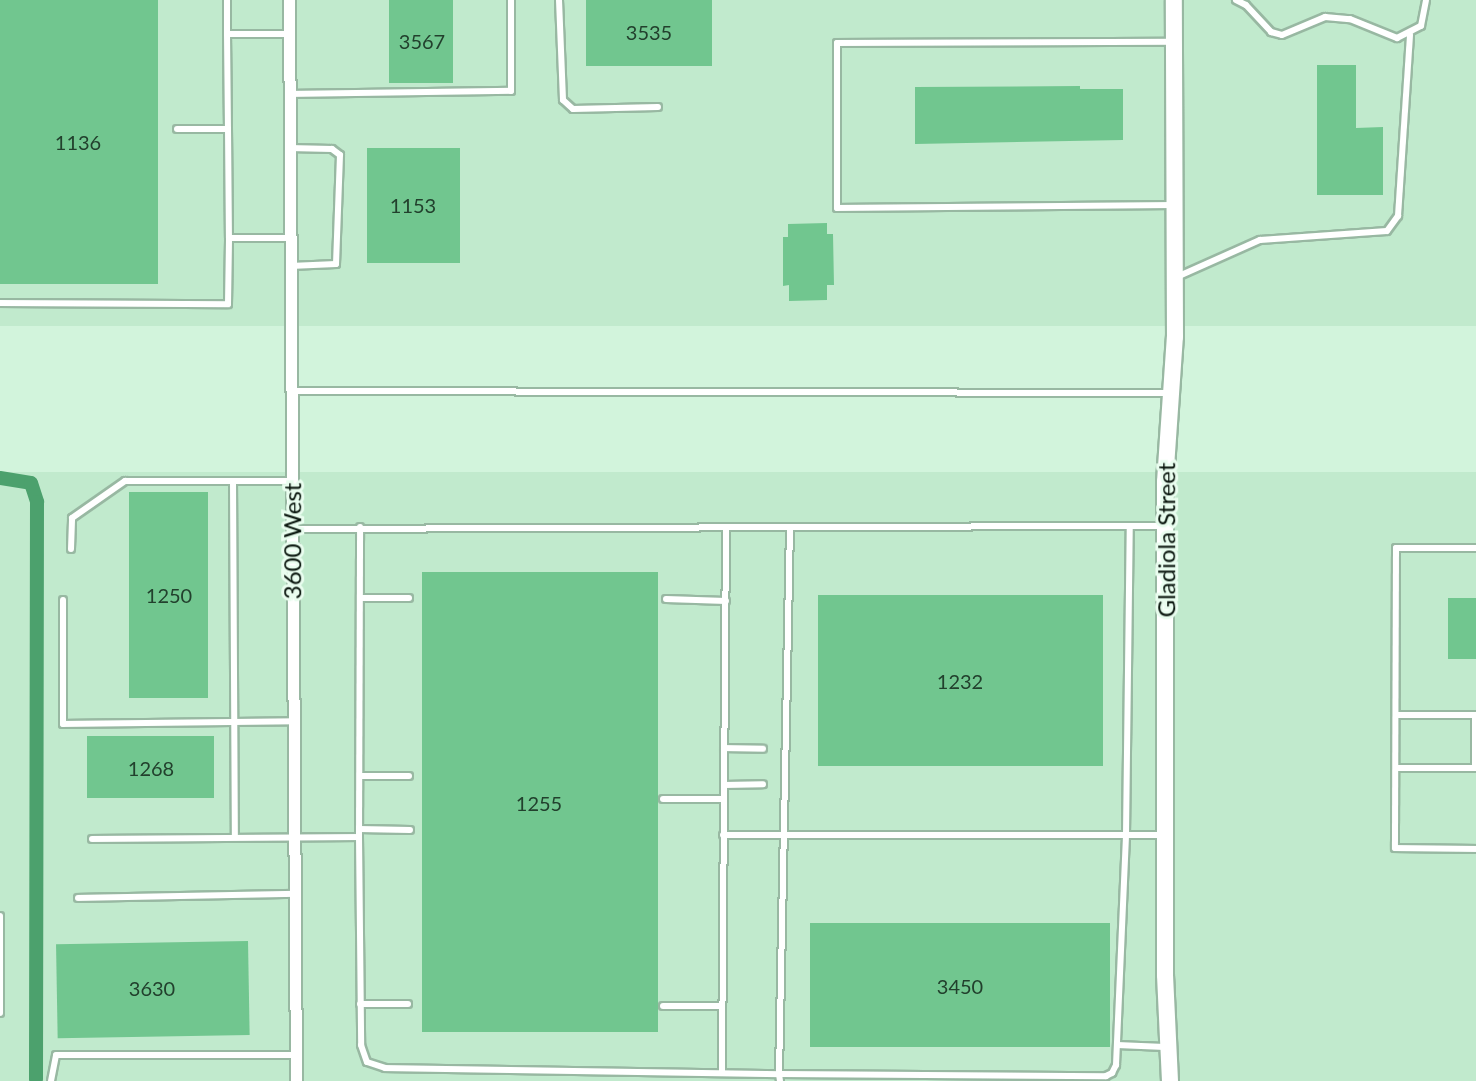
<!DOCTYPE html>
<html>
<head>
<meta charset="utf-8">
<style>
	body { margin:0 }
	#map { position:relative; width:1476px; height:1081px; overflow:hidden; background:#d2f4dc; font-family:Lato,sans-serif }
	div>[style] { position:absolute }
	.built>* { inset:0; background:#c1eacd; transform-origin:0 0 }
	.canal>* { height:14px; margin:-7px; padding:0 7px; transform-origin:7px; border-radius:7px; background:#4ca16d }
	.building>* { inset:0; background:#71c68f; transform-origin:0 0 }
	.roads { filter:drop-shadow(2px 0 #98b8a2) drop-shadow(-2px 0 #98b8a2) drop-shadow(0 2px #98b8a2) drop-shadow(0 -2px #98b8a2) }
	.lane>* { height:6px; margin:-3px; padding:0 3px; transform-origin:3px; border-radius:3px; background:#fff }
	.street>* { height:11px; margin:-5.5px; padding:0 5.5px; transform-origin:5.5px; border-radius:5.5px; background:#fff }
	.secondary>* { height:16px; margin:-8px; padding:0 8px; transform-origin:8px; border-radius:8px; background:#fff }
	span { translate:-50% -50%; white-space:nowrap; text-align:center; line-height:1.15; -webkit-text-stroke:6px #e9fdef; paint-order:stroke }
	.number-label { font-size:20px; color:#22402d }
	.number-label span { -webkit-text-stroke-width:0 }
	.street-label { font-size:24px; color:#08140c }
</style>
</head>
<body>
<div id="map">
	<div class="built">
		<i style="left:0;top:0;width:1476px;height:326px"></i>
		<i style="left:0;top:472px;width:1476px;height:609px"></i>
	</div>
	<div class="canal">
		<i style="left:0;top:478px;width:31px;rotate:9deg"></i>
		<i style="left:31px;top:483px;width:20px;rotate:72deg"></i>
		<i style="left:37px;top:502px;width:577px;rotate:90.1deg"></i>
	</div>
	<div class="building">
		<i style="left:0;top:0;width:158px;height:284px"></i>
		<i style="left:389px;top:0;width:64px;height:83px"></i>
		<i style="left:586px;top:0;width:126px;height:66px"></i>
		<i style="clip-path:polygon(1317px 65px,1356px 65px,1356px 128px,1383px 127px,1383px 195px,1317px 195px)"></i>
		<i style="clip-path:polygon(1080px 86px,1080px 89px,1123px 89px,1123px 140px,915px 144px,915px 87px)"></i>
		<i style="left:367px;top:148px;width:93px;height:115px"></i>
		<i style="clip-path:polygon(827px 223px,827px 234px,833px 234px,834px 285px,827px 285px,827px 300px,789px 301px,789px 285px,783px 286px,783px 237px,788px 237px,788px 224px)"></i>
		<i style="left:208px;top:492px;width:206px;height:79px;rotate:90deg"></i>
		<i style="left:422px;top:572px;width:236px;height:460px"></i>
		<i style="left:818px;top:595px;width:285px;height:171px"></i>
		<i style="left:1448px;top:598px;width:28px;height:61px"></i>
		<i style="left:214px;top:736px;width:62px;height:127px;rotate:90deg"></i>
		<i style="left:1110px;top:923px;width:124px;height:300px;rotate:90deg"></i>
		<i style="left:248px;top:941px;width:94px;height:192px;rotate:89deg"></i>
	</div>
	<div class="roads">
		<div class="lane">
			<i style="left:227px;top:0;width:34px;rotate:90deg"></i>
			<i style="left:559px;top:0;width:100px;rotate:87.7deg"></i>
			<i style="left:563px;top:100px;width:13px;rotate:42deg"></i>
			<i style="left:573px;top:109px;width:85px;rotate:-1.3deg"></i>
			<i style="left:1236px;top:0;width:11px;rotate:27deg"></i>
			<i style="left:1246px;top:5px;width:37px;rotate:47deg"></i>
			<i style="left:1271px;top:32px;width:11px;rotate:15deg"></i>
			<i style="left:1282px;top:35px;width:47px;rotate:-22.7deg"></i>
			<i style="left:1325px;top:17px;width:25px;rotate:5deg"></i>
			<i style="left:1350px;top:19px;width:51px;rotate:22deg"></i>
			<i style="left:1397px;top:38px;width:27px;rotate:-27deg"></i>
			<i style="left:1421px;top:26px;width:26px;rotate:-79deg"></i>
			<i style="left:289px;top:34px;width:62px;rotate:180deg"></i>
			<i style="left:227px;top:34px;width:95px;rotate:89.4deg"></i>
			<i style="left:228px;top:129px;width:109px;rotate:89.5deg"></i>
			<i style="left:229px;top:238px;width:61px"></i>
			<i style="left:289px;top:94px;width:222px;rotate:-0.8deg"></i>
			<i style="left:511px;top:91px;width:91px;rotate:-90deg"></i>
			<i style="left:177px;top:129px;width:51px"></i>
			<i style="left:289px;top:148px;width:43px;rotate:1.3deg"></i>
			<i style="left:332px;top:149px;width:10px;rotate:37deg"></i>
			<i style="left:340px;top:155px;width:109px;rotate:92.1deg"></i>
			<i style="left:336px;top:264px;width:46px;rotate:177.5deg"></i>
			<i style="left:1172px;top:205px;width:335px;rotate:179.5deg"></i>
			<i style="left:837px;top:208px;width:165px;rotate:-90deg"></i>
			<i style="left:837px;top:43px;width:337px;rotate:-0.2deg"></i>
			<i style="left:1179px;top:276px;width:89px;rotate:-24deg"></i>
			<i style="left:1260px;top:240px;width:127px;rotate:-4.1deg"></i>
			<i style="left:1387px;top:231px;width:19px;rotate:-54deg"></i>
			<i style="left:1398px;top:216px;width:182px;rotate:-86.2deg"></i>
			<i style="left:0;top:303px;width:228px;rotate:0.3deg"></i>
			<i style="left:228px;top:304px;width:66px;rotate:-89.1deg"></i>
			<i style="left:291px;top:391px;width:877px;rotate:0.13deg"></i>
			<i style="left:233px;top:481px;width:356px;rotate:89.7deg"></i>
			<i style="left:293px;top:529px;width:837px;rotate:-0.21deg"></i>
			<i style="left:1476px;top:548px;width:80px;rotate:180deg"></i>
			<i style="left:1396px;top:548px;width:300px;rotate:90.2deg"></i>
			<i style="left:1395px;top:848px;width:81px;rotate:0.7deg"></i>
			<i style="left:71px;top:549px;width:31px;rotate:-88deg"></i>
			<i style="left:72px;top:518px;width:65px;rotate:-34.9deg"></i>
			<i style="left:125px;top:481px;width:167px"></i>
			<i style="left:360px;top:598px;width:49px"></i>
			<i style="left:666px;top:599px;width:60px;rotate:1.9deg"></i>
			<i style="left:63px;top:600px;width:124px;rotate:90deg"></i>
			<i style="left:63px;top:724px;width:230px;rotate:-0.7deg"></i>
			<i style="left:1396px;top:715px;width:80px"></i>
			<i style="left:724px;top:748px;width:39px;rotate:1deg"></i>
			<i style="left:1396px;top:768px;width:80px"></i>
			<i style="left:1475px;top:768px;width:53px;rotate:-90deg"></i>
			<i style="left:360px;top:776px;width:49px"></i>
			<i style="left:724px;top:785px;width:39px;rotate:-1deg"></i>
			<i style="left:663px;top:799px;width:61px"></i>
			<i style="left:359px;top:829px;width:51px;rotate:1.1deg"></i>
			<i style="left:723px;top:835px;width:439px"></i>
			<i style="left:359px;top:837px;width:208px;rotate:89.4deg"></i>
			<i style="left:361px;top:1045px;width:18px;rotate:71deg"></i>
			<i style="left:367px;top:1062px;width:19px;rotate:18deg"></i>
			<i style="left:385px;top:1068px;width:394px;rotate:0.9deg"></i>
			<i style="left:779px;top:1074px;width:546px;rotate:-88.85deg"></i>
			<i style="left:92px;top:839px;width:267px;rotate:-0.4deg"></i>
			<i style="left:359px;top:837px;width:310px;rotate:-89.8deg"></i>
			<i style="left:78px;top:898px;width:217px;rotate:-1.1deg"></i>
			<i style="left:0;top:916px;width:97px;rotate:90deg"></i>
			<i style="left:360px;top:1004px;width:48px"></i>
			<i style="left:663px;top:1006px;width:59px"></i>
			<i style="left:1117px;top:1045px;width:48px;rotate:2.4deg"></i>
			<i style="left:722px;top:1071px;width:543px;rotate:-89.58deg"></i>
			<i style="left:51px;top:1081px;width:26px;rotate:-79deg"></i>
			<i style="left:56px;top:1055px;width:240px"></i>
			<i style="left:780px;top:1081px;width:7px;rotate:-98deg"></i>
			<i style="left:779px;top:1074px;width:327px;rotate:0.4deg"></i>
			<i style="left:1106px;top:1076px;width:7px;rotate:-27deg"></i>
			<i style="left:1112px;top:1073px;width:9px;rotate:-63deg"></i>
			<i style="left:1116px;top:1065px;width:231px;rotate:-87.5deg"></i>
			<i style="left:1126px;top:834px;width:308px;rotate:-89.3deg"></i>
			<i style="left:1130px;top:526px;width:35px"></i>
		</div>
		<div class="street">
			<i style="left:289px;top:0;width:1081px;rotate:89.63deg"></i>
		</div>
		<div class="secondary">
			<i style="left:1170px;top:1081px;width:106px;rotate:-92.7deg"></i>
			<i style="left:1165px;top:975px;width:493px;rotate:-90deg"></i>
			<i style="left:1165px;top:482px;width:145px;rotate:-86.1deg"></i>
			<i style="left:1175px;top:337px;width:337px;rotate:-90.2deg"></i>
		</div>
	</div>
	<div class="number-label">
		<span style="left:649px;top:32px">3535</span>
		<span style="left:422px;top:41px">3567</span>
		<span style="left:78px;top:142px">1136</span>
		<span style="left:413px;top:205px">1153</span>
		<span style="left:169px;top:595px">1250</span>
		<span style="left:960px;top:681px">1232</span>
		<span style="left:151px;top:768px">1268</span>
		<span style="left:539px;top:803px">1255</span>
		<span style="left:960px;top:986px">3450</span>
		<span style="left:152px;top:988px">3630</span>
	</div>
	<div class="street-label">
		<span style="left:1166px;top:540px;rotate:-90deg">Gladiola Street</span>
		<span style="left:292px;top:541px;rotate:-90deg">3600 West</span>
	</div>
</div>
</body>
</html>
